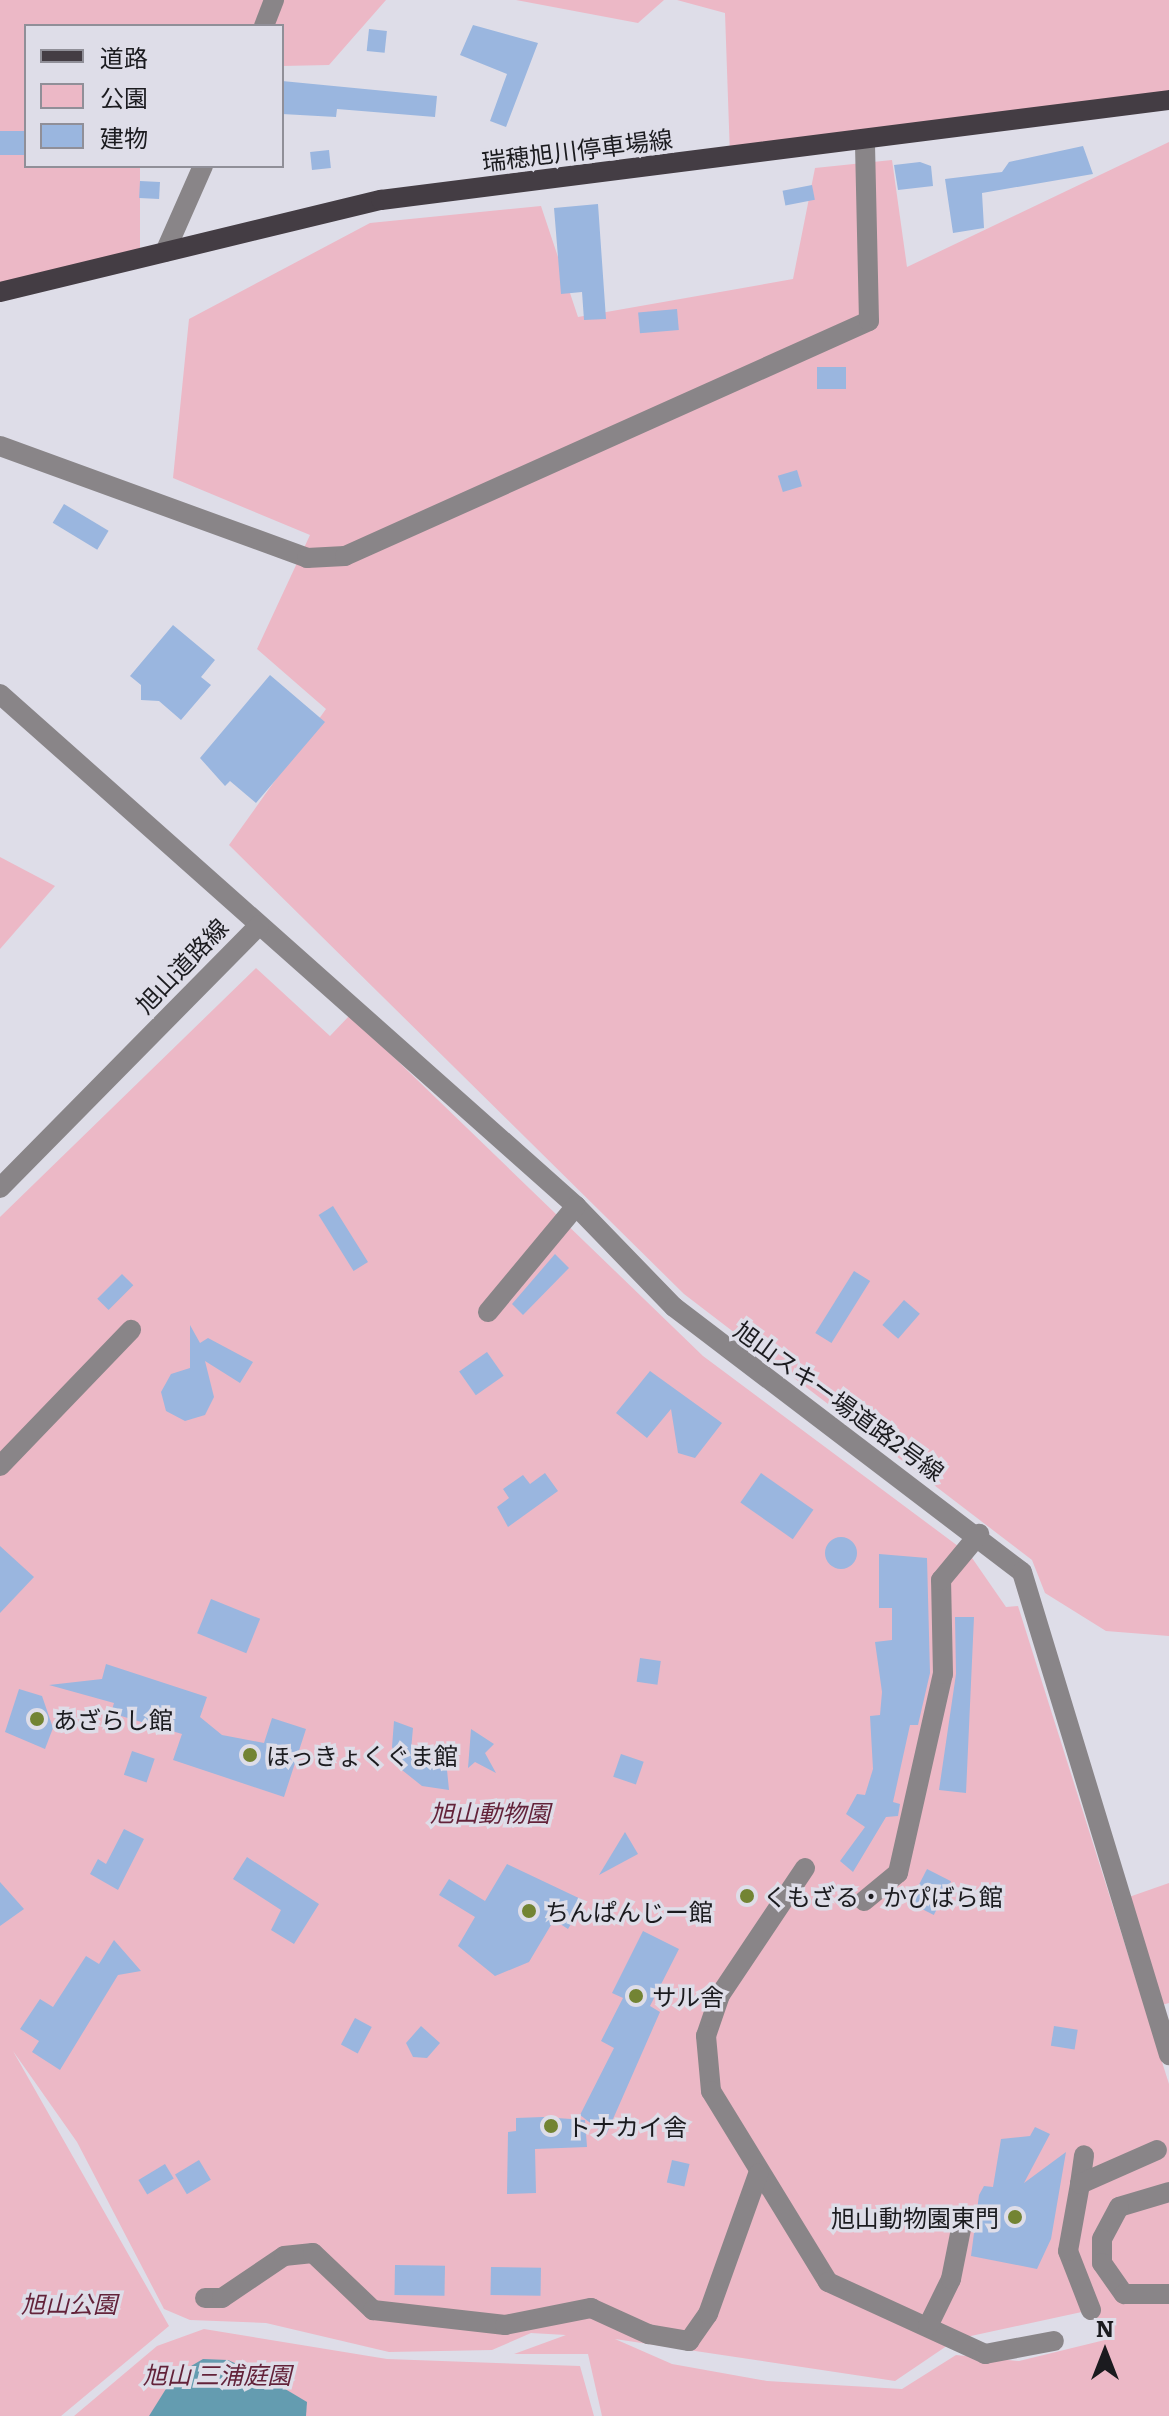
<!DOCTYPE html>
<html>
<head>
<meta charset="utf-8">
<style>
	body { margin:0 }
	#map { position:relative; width:1169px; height:2416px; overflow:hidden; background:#dedde8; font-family:Literata,"Noto Sans JP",serif }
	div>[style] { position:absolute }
	.green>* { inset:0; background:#ecb8c6 }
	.water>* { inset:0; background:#649cb0 }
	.building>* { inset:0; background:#9ab6df; transform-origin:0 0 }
	.round { border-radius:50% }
	.minor>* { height:20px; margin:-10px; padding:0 10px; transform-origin:10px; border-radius:10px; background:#898588 }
	.major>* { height:20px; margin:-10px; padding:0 10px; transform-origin:10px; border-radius:10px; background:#443d44 }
	.dots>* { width:22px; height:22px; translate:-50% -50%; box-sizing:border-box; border:4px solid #dedde8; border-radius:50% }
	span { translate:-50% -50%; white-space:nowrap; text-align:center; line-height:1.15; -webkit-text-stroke:7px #dedde8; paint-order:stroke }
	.street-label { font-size:24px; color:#1b1b1f }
	.poi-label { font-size:24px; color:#1b1b1f }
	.left { translate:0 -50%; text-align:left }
	.right { translate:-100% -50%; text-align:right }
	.park-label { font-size:24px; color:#63233a; font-style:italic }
	.legend { position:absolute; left:24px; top:24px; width:260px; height:144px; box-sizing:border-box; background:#dedde8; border:2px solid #908f98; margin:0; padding:10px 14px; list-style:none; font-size:24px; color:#1b1b1f }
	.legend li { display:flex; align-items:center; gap:16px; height:40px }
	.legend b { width:40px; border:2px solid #908f98 }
	.north { position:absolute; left:1065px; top:2312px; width:80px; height:80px; -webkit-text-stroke:6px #dedde8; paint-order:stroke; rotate:0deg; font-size:22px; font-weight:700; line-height:32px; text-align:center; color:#1b1b1f }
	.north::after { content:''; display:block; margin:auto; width:28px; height:36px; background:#1b1b1f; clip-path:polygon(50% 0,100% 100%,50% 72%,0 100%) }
</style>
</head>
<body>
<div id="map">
	<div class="green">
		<i style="clip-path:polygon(0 0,386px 0,329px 65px,282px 66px,282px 26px,26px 26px,26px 166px,140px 166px,140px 258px,0 292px)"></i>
		<i style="clip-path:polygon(516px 0,664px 0,638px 23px)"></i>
		<i style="clip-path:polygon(677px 0,1169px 0,1169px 100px,730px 156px,725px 13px)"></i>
		<i style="clip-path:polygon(1169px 142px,1169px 1636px,1106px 1631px,1045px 1593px,1032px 1560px,684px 1294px,229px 845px,326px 709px,257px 649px,310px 535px,173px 478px,189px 319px,370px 223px,541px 206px,578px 317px,793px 279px,815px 168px,892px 160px,907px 267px)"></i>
		<i style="clip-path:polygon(0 857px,55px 886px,0 949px)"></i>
		<i style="clip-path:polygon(evenodd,256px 968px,330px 1036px,350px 1015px,703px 1356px,970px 1555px,1006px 1607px,1018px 1606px,1169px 2084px,1169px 2416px,602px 2416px,588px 2354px,514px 2354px,566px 2335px,531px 2333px,492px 2350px,389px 2352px,266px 2323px,190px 2320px,164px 2309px,77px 2142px,13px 2051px,169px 2326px,61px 2416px,0 2416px,0 1217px,256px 968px,1091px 2310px,1113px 2338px,1019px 2361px,956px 2355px,902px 2389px,767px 2381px,672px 2364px,615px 2339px,895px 2381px,957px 2339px,1091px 2310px)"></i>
		<i style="clip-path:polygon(1169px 1883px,1169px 2003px,1162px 2005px,1129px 1897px)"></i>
		<i style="clip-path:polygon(204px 2329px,387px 2359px,580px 2366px,594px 2416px,74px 2416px,157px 2346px)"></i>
	</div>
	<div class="water">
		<i style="clip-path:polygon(203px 2359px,228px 2360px,265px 2377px,307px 2402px,306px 2416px,149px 2416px,174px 2376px)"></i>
	</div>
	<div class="building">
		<i style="clip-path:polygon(473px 25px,538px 43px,506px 127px,490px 121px,507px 74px,460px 55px)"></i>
		<i style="left:369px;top:29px;width:18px;height:22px;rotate:6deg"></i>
		<i style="clip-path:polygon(282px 81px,437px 96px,435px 117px,337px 109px,336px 117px,282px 114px)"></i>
		<i style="left:24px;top:131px;width:24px;height:24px;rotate:90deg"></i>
		<i style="clip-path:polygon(1083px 146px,1093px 174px,982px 193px,984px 228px,953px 233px,945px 179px,1002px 172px,1009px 162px)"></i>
		<i style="left:329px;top:150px;width:18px;height:19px;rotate:84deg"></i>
		<i style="clip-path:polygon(920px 162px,931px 166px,933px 186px,898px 190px,894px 165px)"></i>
		<i style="left:140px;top:181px;width:20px;height:17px;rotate:3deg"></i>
		<i style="left:812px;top:185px;width:15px;height:30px;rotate:79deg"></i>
		<i style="clip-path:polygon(598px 204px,606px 319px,584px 320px,582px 292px,561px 294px,554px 208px)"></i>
		<i style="left:677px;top:309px;width:21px;height:39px;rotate:85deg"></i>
		<i style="left:817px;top:367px;width:29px;height:22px"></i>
		<i style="left:797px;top:470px;width:17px;height:20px;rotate:73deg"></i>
		<i style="left:64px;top:504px;width:52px;height:22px;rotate:31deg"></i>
		<i style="clip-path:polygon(173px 625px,215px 660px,201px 677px,211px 685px,181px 720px,159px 701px,141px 700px,141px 685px,130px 676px)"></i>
		<i style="clip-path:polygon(270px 675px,325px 722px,256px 803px,230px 781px,225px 786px,200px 758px)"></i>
		<i style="left:333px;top:1206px;width:66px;height:17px;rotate:58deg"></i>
		<i style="clip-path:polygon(555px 1254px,569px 1268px,523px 1315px,512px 1304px)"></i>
		<i style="left:854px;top:1271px;width:19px;height:73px;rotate:32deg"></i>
		<i style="left:122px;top:1274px;width:16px;height:35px;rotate:45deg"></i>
		<i style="left:904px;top:1300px;width:21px;height:33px;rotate:41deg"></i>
		<i style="clip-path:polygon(190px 1325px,200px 1343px,208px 1338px,253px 1362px,240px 1383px,205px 1361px,214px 1397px,205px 1415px,185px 1421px,166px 1411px,161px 1392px,171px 1374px,190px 1368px)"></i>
		<i style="left:487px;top:1352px;width:29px;height:34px;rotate:55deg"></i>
		<i style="clip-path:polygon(650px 1371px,722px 1423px,695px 1458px,678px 1453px,671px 1409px,647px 1438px,616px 1413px)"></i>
		<i style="clip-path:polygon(545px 1473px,558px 1491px,508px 1527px,497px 1507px,509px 1498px,503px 1489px,523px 1475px,530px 1484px)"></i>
		<i style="left:761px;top:1473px;width:64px;height:36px;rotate:35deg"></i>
		<i class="round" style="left:825px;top:1537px;width:32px;height:32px"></i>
		<i style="clip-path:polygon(0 1546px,34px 1577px,0 1613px)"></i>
		<i style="clip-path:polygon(879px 1554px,927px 1558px,930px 1673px,918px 1725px,910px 1725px,893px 1802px,900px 1804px,898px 1816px,886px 1817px,853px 1872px,840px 1861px,865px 1827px,846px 1814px,857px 1794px,865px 1795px,873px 1769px,870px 1716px,880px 1715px,882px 1692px,875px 1642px,892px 1640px,892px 1608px,879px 1608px)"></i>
		<i style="left:211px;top:1599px;width:53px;height:37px;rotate:22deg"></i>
		<i style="clip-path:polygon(955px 1617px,974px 1617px,966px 1793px,939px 1790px,956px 1674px)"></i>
		<i style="left:640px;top:1658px;width:21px;height:24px;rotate:8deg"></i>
		<i style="clip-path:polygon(106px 1664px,207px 1697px,200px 1717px,222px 1735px,264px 1743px,272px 1718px,306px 1729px,284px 1797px,173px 1760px,182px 1734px,111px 1713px,114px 1703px,49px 1685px,102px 1679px)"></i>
		<i style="clip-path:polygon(19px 1689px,42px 1696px,53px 1728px,45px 1749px,5px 1732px)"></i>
		<i style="clip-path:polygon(394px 1721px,413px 1728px,411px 1750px,422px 1764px,447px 1770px,449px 1790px,422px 1786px,402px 1770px,392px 1747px)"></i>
		<i style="clip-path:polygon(471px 1729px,494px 1744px,485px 1753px,496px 1773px,475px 1762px,468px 1768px)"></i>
		<i style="left:132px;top:1751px;width:24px;height:25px;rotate:19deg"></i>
		<i style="left:621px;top:1754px;width:24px;height:24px;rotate:19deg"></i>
		<i style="clip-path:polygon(124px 1829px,144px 1839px,118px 1890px,90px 1874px,98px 1859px,106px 1864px)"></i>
		<i style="clip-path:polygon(625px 1832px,638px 1854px,599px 1875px)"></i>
		<i style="clip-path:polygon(247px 1857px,319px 1904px,294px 1944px,271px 1930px,281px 1910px,233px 1879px)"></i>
		<i style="clip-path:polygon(507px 1864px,585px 1901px,568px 1929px,554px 1920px,529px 1962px,495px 1976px,458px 1946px,475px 1917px,439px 1895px,449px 1879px,485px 1901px)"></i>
		<i style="left:927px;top:1869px;width:27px;height:38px;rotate:27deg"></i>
		<i style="clip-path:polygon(0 1882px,24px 1909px,0 1926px)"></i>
		<i style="clip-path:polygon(643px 1931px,679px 1949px,650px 2006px,660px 2012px,606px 2135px,580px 2115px,614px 2048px,601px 2041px,623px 1998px,612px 1993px)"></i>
		<i style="clip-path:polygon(114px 1940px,141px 1971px,118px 1975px,60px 2070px,32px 2052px,39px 2041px,20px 2029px,40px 1999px,53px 2007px,86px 1956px,99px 1964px)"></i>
		<i style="left:355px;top:2018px;width:19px;height:30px;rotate:28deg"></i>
		<i style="clip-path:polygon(421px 2026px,440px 2043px,427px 2058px,413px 2057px,406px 2043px)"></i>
		<i style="left:1054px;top:2026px;width:24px;height:20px;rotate:9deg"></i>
		<i style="clip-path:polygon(543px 2117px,585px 2120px,587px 2147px,535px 2149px,536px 2193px,507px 2194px,508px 2132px,516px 2131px,516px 2118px)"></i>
		<i style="clip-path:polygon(1035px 2127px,1050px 2134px,1024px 2183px,1066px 2152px,1051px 2239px,1037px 2269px,971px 2256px,979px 2195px,984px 2186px,993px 2187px,1001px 2139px,1030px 2136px)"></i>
		<i style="left:199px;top:2160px;width:23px;height:28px;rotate:59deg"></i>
		<i style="left:672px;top:2160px;width:18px;height:23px;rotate:13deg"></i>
		<i style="left:165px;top:2164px;width:17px;height:31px;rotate:59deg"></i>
		<i style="left:395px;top:2265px;width:50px;height:30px;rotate:1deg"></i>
		<i style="left:491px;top:2267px;width:50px;height:28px;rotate:1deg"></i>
	</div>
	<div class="minor">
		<i style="left:264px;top:26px;width:28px;rotate:-69deg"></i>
		<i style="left:165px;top:252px;width:94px;rotate:-66.2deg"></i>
		<i style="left:0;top:446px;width:327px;rotate:20deg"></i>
		<i style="left:307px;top:558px;width:38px;rotate:-3deg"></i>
		<i style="left:345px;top:556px;width:574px;rotate:-24.15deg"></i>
		<i style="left:869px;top:321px;width:182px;rotate:-91.3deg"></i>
		<i style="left:0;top:694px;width:771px;rotate:41.63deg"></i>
		<i style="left:576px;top:1206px;width:141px;rotate:45.9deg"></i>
		<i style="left:674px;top:1307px;width:437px;rotate:37.3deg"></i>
		<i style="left:1022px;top:1572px;width:505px;rotate:73.07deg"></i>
		<i style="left:0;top:1188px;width:369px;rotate:-45.4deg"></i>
		<i style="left:488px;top:1312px;width:138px;rotate:-50.3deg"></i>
		<i style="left:0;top:1466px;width:189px;rotate:-46.1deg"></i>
		<i style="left:805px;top:1868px;width:153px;rotate:123.8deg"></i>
		<i style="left:720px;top:1995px;width:43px;rotate:108.9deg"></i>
		<i style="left:706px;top:2036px;width:55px;rotate:84.8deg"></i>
		<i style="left:711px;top:2091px;width:224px;rotate:58.5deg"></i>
		<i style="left:828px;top:2282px;width:173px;rotate:24.6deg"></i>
		<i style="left:985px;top:2354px;width:70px;rotate:-10.7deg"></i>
		<i style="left:864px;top:1901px;width:44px;rotate:-39.5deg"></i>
		<i style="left:898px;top:1873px;width:204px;rotate:-77.3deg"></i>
		<i style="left:943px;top:1674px;width:94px;rotate:-91.2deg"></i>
		<i style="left:941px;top:1580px;width:60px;rotate:-50.4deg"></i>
		<i style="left:1080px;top:2184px;width:29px;rotate:-82deg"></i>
		<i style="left:1169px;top:2192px;width:52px;rotate:163.3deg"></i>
		<i style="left:1119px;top:2207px;width:36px;rotate:118deg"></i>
		<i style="left:1102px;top:2239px;width:24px;rotate:90deg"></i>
		<i style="left:1102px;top:2263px;width:38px;rotate:55deg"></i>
		<i style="left:1124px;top:2294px;width:45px"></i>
		<i style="left:205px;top:2298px;width:17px"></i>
		<i style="left:222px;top:2298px;width:75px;rotate:-34.1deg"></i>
		<i style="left:284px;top:2256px;width:29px;rotate:-6deg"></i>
		<i style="left:313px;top:2253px;width:83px;rotate:43.5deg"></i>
		<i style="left:373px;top:2310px;width:133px;rotate:6.5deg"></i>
		<i style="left:505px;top:2325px;width:88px;rotate:-11.2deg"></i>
		<i style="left:591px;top:2308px;width:63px;rotate:24.5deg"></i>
		<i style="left:648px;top:2334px;width:42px;rotate:9.7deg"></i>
		<i style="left:689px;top:2341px;width:33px;rotate:-55deg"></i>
		<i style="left:708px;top:2314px;width:149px;rotate:-70.3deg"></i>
		<i style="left:1091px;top:2310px;width:63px;rotate:-111.3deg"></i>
		<i style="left:1068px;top:2251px;width:68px;rotate:-79.8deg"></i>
		<i style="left:1080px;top:2184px;width:84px;rotate:-23.8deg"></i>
		<i style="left:928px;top:2326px;width:52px;rotate:-63.9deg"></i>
		<i style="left:951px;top:2279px;width:61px;rotate:-78.7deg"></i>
	</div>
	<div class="major">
		<i style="left:0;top:292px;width:392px;rotate:-13.6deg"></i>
		<i style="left:381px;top:200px;width:794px;rotate:-7.23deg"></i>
	</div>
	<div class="dots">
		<i style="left:37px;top:1719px;background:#738433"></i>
		<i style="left:250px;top:1755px;background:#738433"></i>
		<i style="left:747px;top:1896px;background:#738433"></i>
		<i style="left:529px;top:1911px;background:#738433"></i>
		<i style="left:636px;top:1996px;background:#738433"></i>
		<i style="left:551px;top:2126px;background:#738433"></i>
		<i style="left:1015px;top:2217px;background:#738433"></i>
	</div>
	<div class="street-label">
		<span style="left:577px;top:149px;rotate:-7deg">瑞穂旭川停車場線</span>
		<span style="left:181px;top:965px;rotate:-46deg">旭山道路線</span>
		<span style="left:840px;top:1400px;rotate:36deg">旭山スキー場道路2号線</span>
	</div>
	<div class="poi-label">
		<span class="left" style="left:53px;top:1719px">あざらし館</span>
		<span class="left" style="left:266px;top:1755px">ほっきょくぐま館</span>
		<span class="left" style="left:763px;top:1896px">くもざる・かぴばら館</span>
		<span class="left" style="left:545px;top:1911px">ちんぱんじー館</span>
		<span class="left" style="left:652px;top:1996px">サル舎</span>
		<span class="left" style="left:567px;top:2126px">トナカイ舎</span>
		<span class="right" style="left:999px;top:2217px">旭山動物園東門</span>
	</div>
	<div class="park-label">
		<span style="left:490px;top:1812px">旭山動物園</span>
		<span style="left:69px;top:2303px">旭山公園</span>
		<span style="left:217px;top:2374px">旭山 三浦庭園</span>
	</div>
	<ul class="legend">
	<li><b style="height:10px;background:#443d44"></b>道路</li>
	<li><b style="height:22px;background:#ecb8c6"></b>公園</li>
	<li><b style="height:22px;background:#9ab6df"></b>建物</li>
	</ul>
	<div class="north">N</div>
</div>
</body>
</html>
